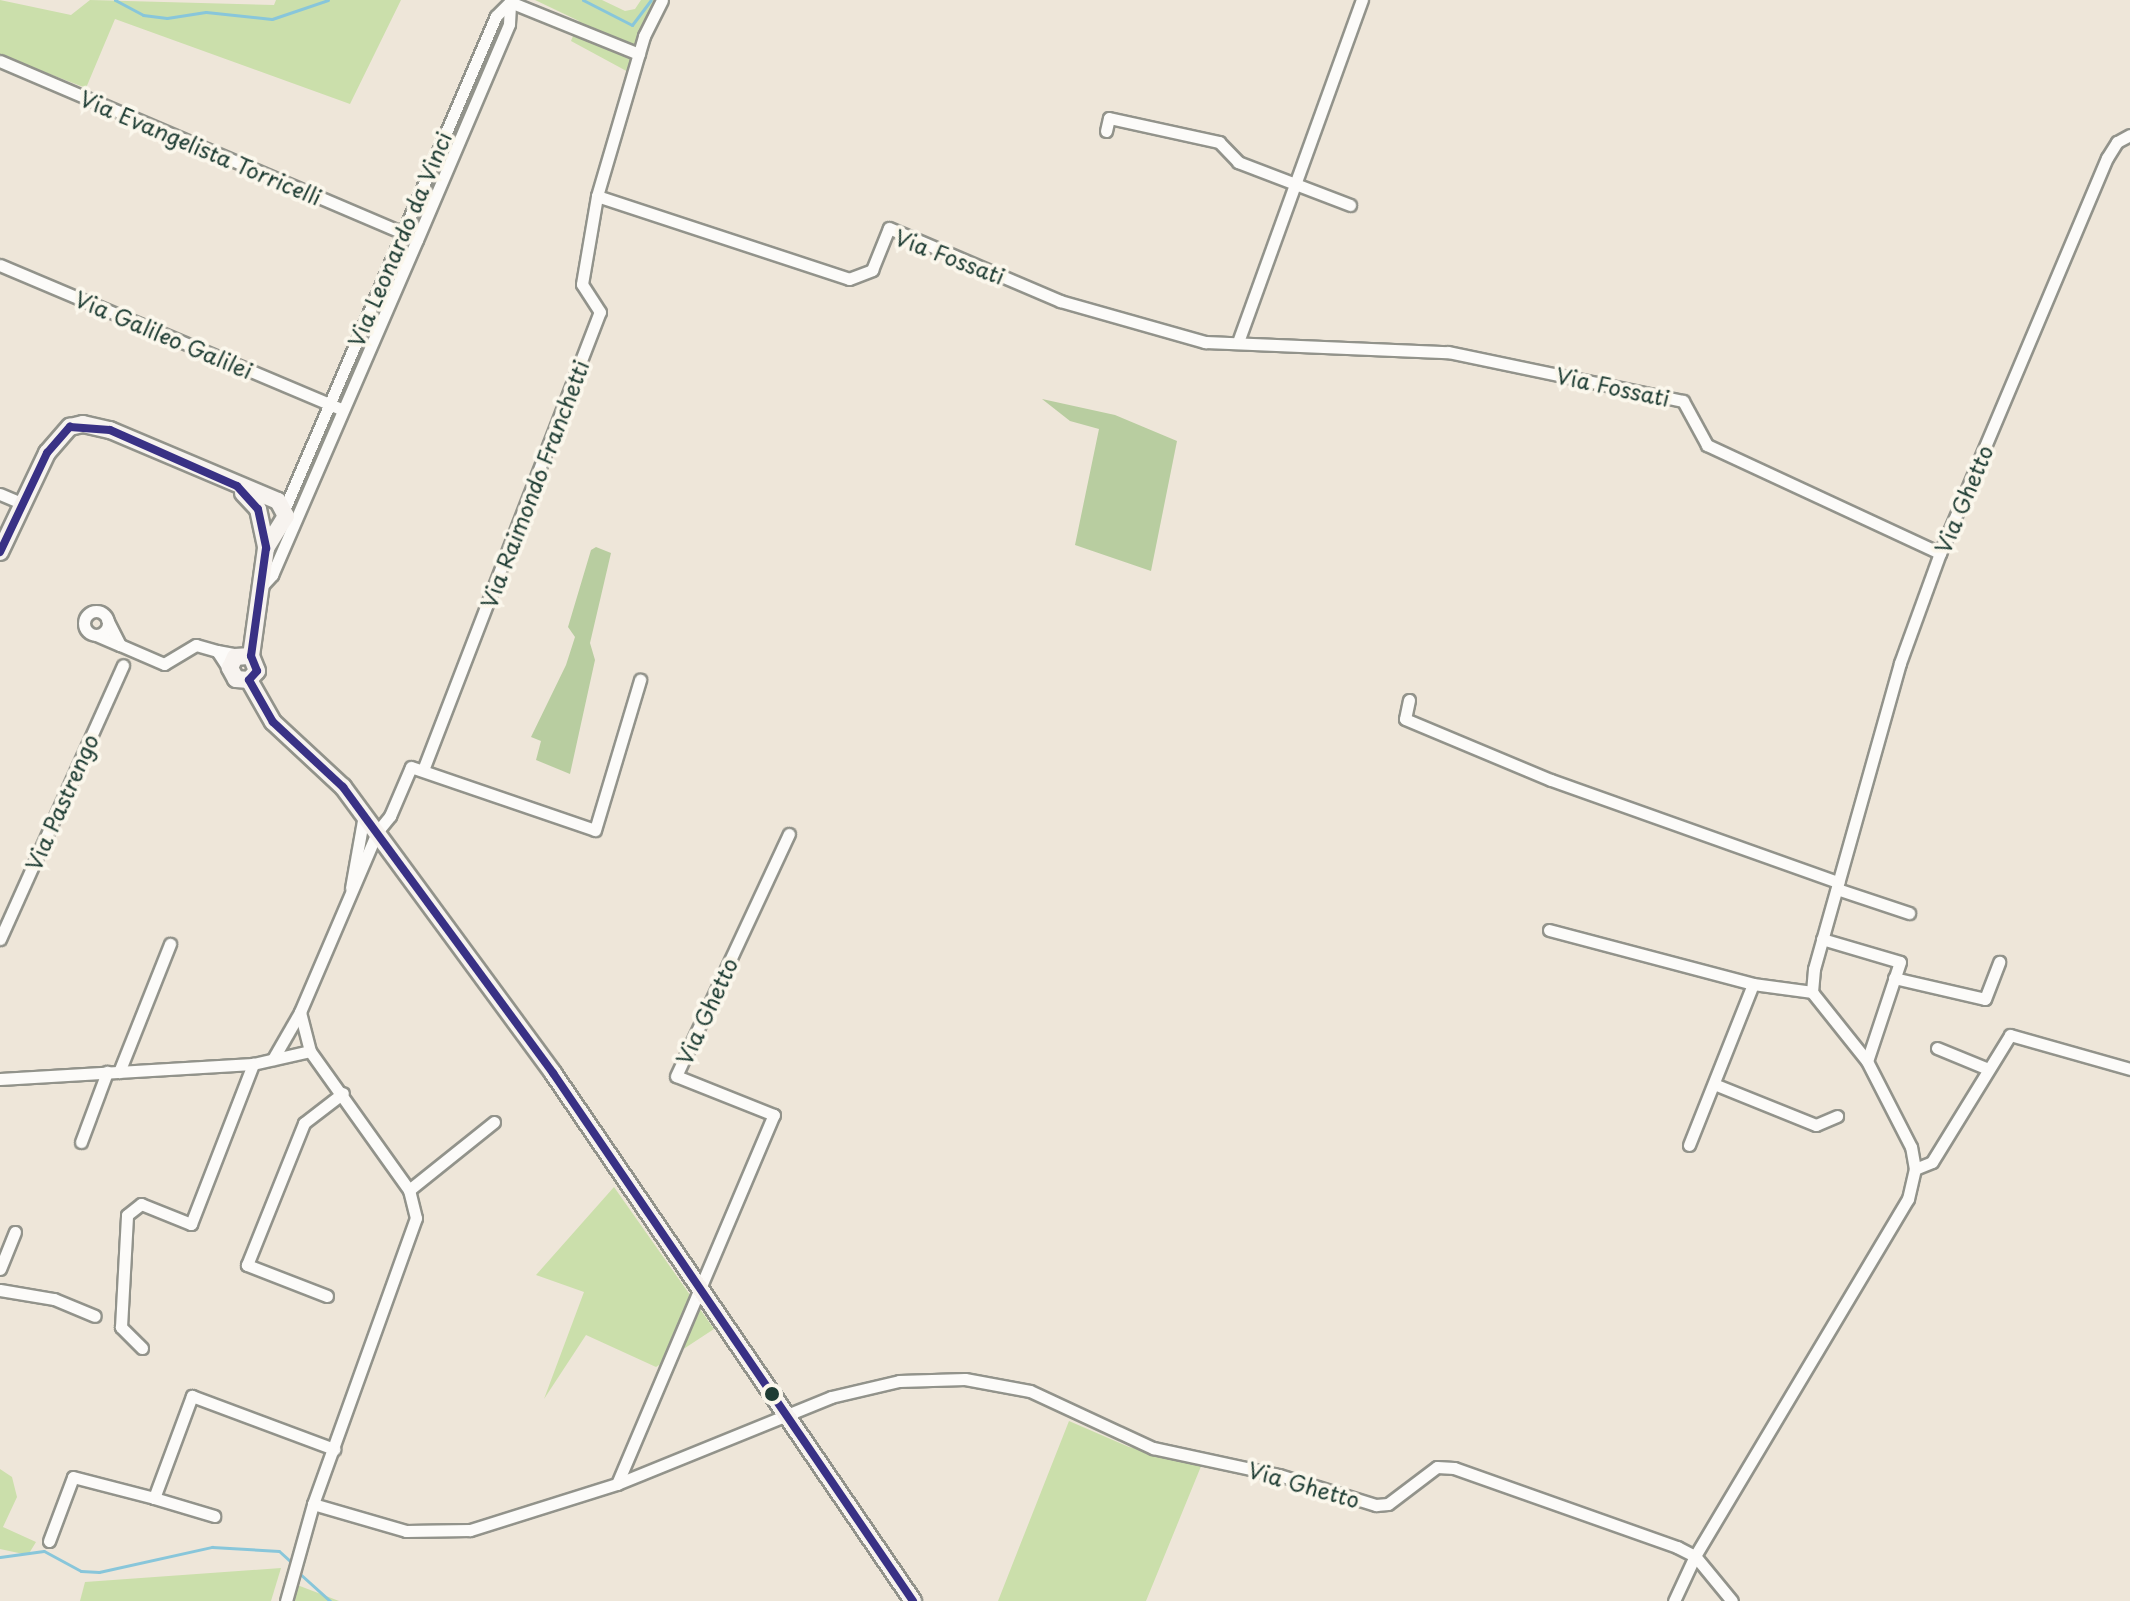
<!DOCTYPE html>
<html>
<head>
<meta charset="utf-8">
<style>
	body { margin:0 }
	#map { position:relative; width:2130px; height:1601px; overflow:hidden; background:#eee6d9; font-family:"Playpen Sans",sans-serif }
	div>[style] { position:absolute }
	.green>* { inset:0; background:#cbdfab }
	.forest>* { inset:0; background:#b8cda0 }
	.stream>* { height:3px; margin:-1.5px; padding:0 1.5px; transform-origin:1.5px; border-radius:1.5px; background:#88c6da }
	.roads { filter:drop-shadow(2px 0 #92938b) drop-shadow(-2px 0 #92938b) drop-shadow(0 2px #92938b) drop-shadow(0 -2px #92938b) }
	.minor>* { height:11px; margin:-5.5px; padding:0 5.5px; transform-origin:5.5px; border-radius:5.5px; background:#fcfbf9 }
	.minor>.ring { margin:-5.5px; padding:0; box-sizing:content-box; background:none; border:11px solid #fcfbf9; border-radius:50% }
	.secondary>* { height:16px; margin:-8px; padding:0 8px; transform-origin:8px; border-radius:8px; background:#f7f3ef }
	.bus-1>* { height:8px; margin:-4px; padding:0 4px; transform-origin:4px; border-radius:4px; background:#393185 }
	.dots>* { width:22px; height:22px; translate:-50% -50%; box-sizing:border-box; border:4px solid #fbf7ec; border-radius:50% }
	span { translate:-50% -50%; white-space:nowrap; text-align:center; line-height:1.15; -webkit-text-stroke:8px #fbf7ec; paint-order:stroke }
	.street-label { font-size:22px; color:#1f3d34 }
</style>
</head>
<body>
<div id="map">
	<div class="green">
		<i style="clip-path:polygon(0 0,71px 15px,90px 0,274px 5px,276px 0,401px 0,350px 104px,115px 19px,86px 88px,0 55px)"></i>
		<i style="clip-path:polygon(535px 0,602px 0,625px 11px,635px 9px,641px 0,661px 0,632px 74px,571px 41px,579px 21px)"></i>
		<i style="clip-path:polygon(614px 1187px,714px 1329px,656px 1367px,586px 1335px,544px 1399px,584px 1292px,536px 1275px)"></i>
		<i style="clip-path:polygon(1069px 1421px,1129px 1447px,1204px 1459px,1146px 1601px,998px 1601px)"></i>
		<i style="clip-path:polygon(0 1469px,12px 1477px,17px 1497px,3px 1527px,36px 1542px,28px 1555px,0 1549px)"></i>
		<i style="clip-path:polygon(281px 1568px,271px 1601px,80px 1601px,85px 1582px)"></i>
		<i style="clip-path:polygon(292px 1583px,339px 1601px,287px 1601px)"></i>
	</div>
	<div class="forest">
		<i style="clip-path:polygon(1042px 399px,1115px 415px,1177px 441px,1151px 571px,1075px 545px,1099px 429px,1070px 421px)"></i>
		<i style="clip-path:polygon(596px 547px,611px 553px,590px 643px,595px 660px,570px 774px,536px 760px,541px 741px,531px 737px,566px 665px,575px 637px,568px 627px,591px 550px)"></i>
	</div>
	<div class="stream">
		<i style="left:115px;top:0;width:32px;rotate:28deg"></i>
		<i style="left:143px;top:15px;width:24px;rotate:7deg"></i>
		<i style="left:167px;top:18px;width:39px;rotate:-9deg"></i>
		<i style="left:206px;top:12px;width:66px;rotate:6.1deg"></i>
		<i style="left:272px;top:19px;width:59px;rotate:-18.7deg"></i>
		<i style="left:583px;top:0;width:55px;rotate:27deg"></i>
		<i style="left:632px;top:25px;width:31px;rotate:-53deg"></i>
		<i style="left:0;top:1557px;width:44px;rotate:-7.8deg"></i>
		<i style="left:44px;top:1551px;width:42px;rotate:28.4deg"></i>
		<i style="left:81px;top:1571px;width:18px;rotate:3deg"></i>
		<i style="left:99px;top:1572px;width:116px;rotate:-12.5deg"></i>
		<i style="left:212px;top:1547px;width:67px;rotate:3.4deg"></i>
		<i style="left:279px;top:1551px;width:15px;rotate:42deg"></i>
		<i style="left:299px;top:1573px;width:42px;rotate:42.1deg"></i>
	</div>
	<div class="roads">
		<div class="minor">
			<i style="left:510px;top:2px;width:139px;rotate:22deg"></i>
			<i style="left:0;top:61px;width:444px;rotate:23.1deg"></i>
			<i style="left:1106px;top:131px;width:13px;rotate:-77deg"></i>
			<i style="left:1109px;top:118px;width:113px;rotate:12.3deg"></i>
			<i style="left:1219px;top:142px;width:28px;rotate:46deg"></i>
			<i style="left:1238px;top:162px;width:120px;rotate:21deg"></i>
			<i style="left:597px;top:196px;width:265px;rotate:18.2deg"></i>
			<i style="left:849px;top:279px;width:25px;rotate:-21deg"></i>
			<i style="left:872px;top:270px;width:45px;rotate:-68deg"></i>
			<i style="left:889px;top:228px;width:186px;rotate:23.1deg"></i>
			<i style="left:1060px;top:301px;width:151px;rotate:15.8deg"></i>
			<i style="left:1205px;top:342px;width:243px;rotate:2.4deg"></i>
			<i style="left:1448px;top:352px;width:240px;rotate:11.8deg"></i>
			<i style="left:1683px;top:401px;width:50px;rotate:61.4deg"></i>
			<i style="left:1707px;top:445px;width:257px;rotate:24.9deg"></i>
			<i style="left:0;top:265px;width:372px;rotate:22.9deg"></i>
			<i style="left:1238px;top:342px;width:364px;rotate:-70.1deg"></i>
			<i style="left:0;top:494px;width:25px;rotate:23deg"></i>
			<i style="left:285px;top:508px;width:535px;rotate:-66.79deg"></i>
			<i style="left:496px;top:16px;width:20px;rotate:-45deg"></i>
			<i style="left:260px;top:588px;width:18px;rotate:-47deg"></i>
			<i style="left:272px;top:575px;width:365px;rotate:-66.6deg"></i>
			<i style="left:417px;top:240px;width:235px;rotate:-66.9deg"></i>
			<i style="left:509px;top:24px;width:22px;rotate:-87deg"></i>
			<i class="ring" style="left:84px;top:611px;width:13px;height:13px"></i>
			<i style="left:96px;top:635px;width:26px;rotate:23deg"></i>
			<i style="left:120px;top:645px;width:28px;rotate:-117deg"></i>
			<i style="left:120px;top:645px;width:48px;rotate:23.4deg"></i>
			<i style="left:164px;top:664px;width:37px;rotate:-31deg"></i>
			<i style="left:196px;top:645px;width:22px;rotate:16deg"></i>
			<i style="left:232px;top:674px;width:27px;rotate:-123deg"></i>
			<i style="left:217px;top:651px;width:22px;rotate:10deg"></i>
			<i style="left:1409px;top:700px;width:19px;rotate:102deg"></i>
			<i style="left:1405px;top:719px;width:158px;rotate:22.7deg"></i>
			<i style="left:1551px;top:780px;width:305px;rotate:19.6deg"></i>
			<i style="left:423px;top:770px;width:491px;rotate:-68.9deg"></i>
			<i style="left:600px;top:312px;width:33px;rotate:-123deg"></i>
			<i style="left:582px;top:284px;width:89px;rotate:-80.3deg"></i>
			<i style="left:597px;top:196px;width:167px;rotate:-73.6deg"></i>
			<i style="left:644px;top:36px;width:40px;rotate:-63.4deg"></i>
			<i style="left:351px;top:888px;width:74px;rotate:-79.9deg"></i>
			<i style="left:1837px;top:889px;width:76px;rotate:18.4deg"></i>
			<i style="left:1549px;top:930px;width:211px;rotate:14.8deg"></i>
			<i style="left:1753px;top:984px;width:60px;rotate:7.7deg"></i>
			<i style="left:0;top:939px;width:300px;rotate:-65.8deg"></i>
			<i style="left:1822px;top:939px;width:81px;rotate:16.4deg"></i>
			<i style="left:1900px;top:962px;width:104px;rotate:108.4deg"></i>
			<i style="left:1894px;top:978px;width:93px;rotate:13deg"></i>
			<i style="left:1985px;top:999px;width:40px;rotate:-69deg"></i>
			<i style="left:1937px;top:1048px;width:55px;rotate:22.4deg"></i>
			<i style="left:273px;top:1059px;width:54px;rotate:-60.1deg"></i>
			<i style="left:119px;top:1072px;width:138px;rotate:-68.3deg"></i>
			<i style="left:0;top:1079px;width:253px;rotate:-3.4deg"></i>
			<i style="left:253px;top:1064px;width:58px;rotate:-12.8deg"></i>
			<i style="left:1714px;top:1084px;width:110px;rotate:21.9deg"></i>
			<i style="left:1816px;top:1125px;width:23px;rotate:-23deg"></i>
			<i style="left:494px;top:1122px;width:109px;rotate:141.3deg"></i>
			<i style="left:409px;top:1190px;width:171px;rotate:-125.5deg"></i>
			<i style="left:310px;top:1051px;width:40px;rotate:-104.4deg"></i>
			<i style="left:300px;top:1012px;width:196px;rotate:-66.8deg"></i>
			<i style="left:377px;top:832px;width:21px;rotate:-51deg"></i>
			<i style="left:390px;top:816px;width:53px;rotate:-66.8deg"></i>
			<i style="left:411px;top:767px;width:194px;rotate:18.9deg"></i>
			<i style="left:595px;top:830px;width:157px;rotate:-73.3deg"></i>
			<i style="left:81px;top:1142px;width:75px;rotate:-69.6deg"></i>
			<i style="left:1689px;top:1145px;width:173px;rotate:-68.3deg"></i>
			<i style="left:1915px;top:1169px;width:18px;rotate:-22deg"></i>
			<i style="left:1932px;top:1162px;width:149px;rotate:-58.4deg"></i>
			<i style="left:2010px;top:1035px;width:125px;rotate:15.8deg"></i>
			<i style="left:0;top:1269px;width:40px;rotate:-68deg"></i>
			<i style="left:0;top:1290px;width:55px;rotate:9.5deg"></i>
			<i style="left:54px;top:1299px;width:44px;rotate:22.5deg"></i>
			<i style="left:327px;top:1296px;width:86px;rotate:-158.8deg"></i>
			<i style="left:247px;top:1265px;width:153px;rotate:-68.1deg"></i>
			<i style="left:304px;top:1123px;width:49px;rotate:-37.6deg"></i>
			<i style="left:142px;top:1348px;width:30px;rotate:-135deg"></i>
			<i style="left:121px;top:1327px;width:112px;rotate:-86.9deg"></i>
			<i style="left:127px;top:1215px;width:18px;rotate:-38deg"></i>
			<i style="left:141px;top:1204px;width:54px;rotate:21.8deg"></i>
			<i style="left:191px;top:1224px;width:172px;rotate:-68.8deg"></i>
			<i style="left:617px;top:1484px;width:401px;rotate:-67deg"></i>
			<i style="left:774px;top:1115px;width:105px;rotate:-158.3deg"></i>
			<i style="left:676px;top:1076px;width:267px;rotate:-65deg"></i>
			<i style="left:154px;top:1498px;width:63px;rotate:16.7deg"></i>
			<i style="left:313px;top:1504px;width:304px;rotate:-70.2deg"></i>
			<i style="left:416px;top:1218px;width:29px;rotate:-104deg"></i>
			<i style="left:49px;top:1541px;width:68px;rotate:-69.4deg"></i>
			<i style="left:73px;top:1477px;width:84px;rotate:14.5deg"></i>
			<i style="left:154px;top:1498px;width:109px;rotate:-69.6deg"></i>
			<i style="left:192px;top:1396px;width:152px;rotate:20.5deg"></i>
			<i style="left:286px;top:1601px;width:101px;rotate:-74.4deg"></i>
			<i style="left:313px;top:1504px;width:97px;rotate:16.2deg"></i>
			<i style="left:406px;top:1531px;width:64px;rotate:-0.9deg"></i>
			<i style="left:470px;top:1530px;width:154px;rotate:-17.4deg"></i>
			<i style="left:617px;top:1484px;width:231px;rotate:-22.1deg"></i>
			<i style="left:831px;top:1397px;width:70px;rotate:-13.2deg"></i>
			<i style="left:899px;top:1381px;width:66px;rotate:-1.7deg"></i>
			<i style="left:965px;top:1379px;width:66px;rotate:10.5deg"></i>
			<i style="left:1030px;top:1391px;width:136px;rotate:24.9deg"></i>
			<i style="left:1153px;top:1448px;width:129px;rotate:12.1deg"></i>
			<i style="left:1279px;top:1475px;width:102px;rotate:17.2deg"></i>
			<i style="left:1376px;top:1505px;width:12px;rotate:-5deg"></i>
			<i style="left:1388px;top:1504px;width:61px;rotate:-37.1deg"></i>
			<i style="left:1437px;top:1467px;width:17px;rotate:3deg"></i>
			<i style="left:1454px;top:1468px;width:237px;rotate:19.5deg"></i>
			<i style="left:1677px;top:1547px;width:20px;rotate:27deg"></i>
			<i style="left:1695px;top:1556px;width:58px;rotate:50.6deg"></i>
			<i style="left:1674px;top:1601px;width:50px;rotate:-65deg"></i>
			<i style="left:1695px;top:1556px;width:416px;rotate:-59.2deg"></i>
			<i style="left:1908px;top:1199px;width:31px;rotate:-77deg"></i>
			<i style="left:1915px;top:1169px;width:22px;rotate:-100deg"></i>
			<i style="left:1911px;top:1147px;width:97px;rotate:-117.1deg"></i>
			<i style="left:1867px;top:1061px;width:88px;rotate:-128.6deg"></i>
			<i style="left:1812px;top:992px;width:23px;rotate:-85deg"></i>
			<i style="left:1814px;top:969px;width:318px;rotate:-74.3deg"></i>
			<i style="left:1900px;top:663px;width:117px;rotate:-70deg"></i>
			<i style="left:1940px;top:553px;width:429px;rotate:-67.1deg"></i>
			<i style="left:2107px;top:158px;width:19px;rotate:-58deg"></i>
			<i style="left:2117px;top:142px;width:15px;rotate:-28deg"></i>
		</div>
		<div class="secondary">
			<i style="left:243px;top:493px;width:22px;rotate:47deg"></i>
			<i style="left:258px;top:509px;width:40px;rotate:78deg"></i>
			<i style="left:266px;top:548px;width:109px;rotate:97.9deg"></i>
			<i style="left:251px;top:656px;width:16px;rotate:68deg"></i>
			<i style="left:257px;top:671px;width:12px;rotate:132deg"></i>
			<i style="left:0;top:552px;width:110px;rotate:-64.6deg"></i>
			<i style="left:47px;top:453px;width:35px;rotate:-49deg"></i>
			<i style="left:70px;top:427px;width:13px;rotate:-13deg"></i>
			<i style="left:83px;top:424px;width:28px;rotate:13deg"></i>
			<i style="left:110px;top:430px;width:182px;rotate:22.9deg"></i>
			<i style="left:278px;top:501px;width:17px;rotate:62deg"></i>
			<i style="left:286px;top:516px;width:38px;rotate:122deg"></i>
			<i style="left:249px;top:680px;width:48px;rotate:60.3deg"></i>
			<i style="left:273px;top:722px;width:96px;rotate:42.9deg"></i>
			<i style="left:343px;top:787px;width:355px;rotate:53.7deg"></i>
			<i style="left:553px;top:1073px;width:639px;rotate:55.71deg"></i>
			<i style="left:249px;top:680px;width:13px;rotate:-176deg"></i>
			<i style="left:236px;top:679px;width:13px;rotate:-119deg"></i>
			<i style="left:230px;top:668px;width:12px;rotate:-66deg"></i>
			<i style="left:235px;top:657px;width:16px;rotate:-4deg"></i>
		</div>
	</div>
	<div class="bus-1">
		<i style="left:0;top:552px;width:110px;rotate:-64.6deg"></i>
		<i style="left:47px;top:453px;width:35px;rotate:-49deg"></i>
		<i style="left:70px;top:427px;width:40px;rotate:4.3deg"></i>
		<i style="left:110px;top:430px;width:139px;rotate:23.8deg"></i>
		<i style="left:237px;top:486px;width:31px;rotate:48deg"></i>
		<i style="left:258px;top:509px;width:40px;rotate:78deg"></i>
		<i style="left:266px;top:548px;width:109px;rotate:97.9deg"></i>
		<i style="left:251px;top:656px;width:16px;rotate:68deg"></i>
		<i style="left:257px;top:671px;width:12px;rotate:132deg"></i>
		<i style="left:249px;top:680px;width:48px;rotate:60.3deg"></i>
		<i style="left:273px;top:722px;width:96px;rotate:42.9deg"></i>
		<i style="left:343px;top:787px;width:355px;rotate:53.7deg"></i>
		<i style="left:553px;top:1073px;width:639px;rotate:55.71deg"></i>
	</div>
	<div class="dots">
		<i style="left:772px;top:1394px;background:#1f3d34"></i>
	</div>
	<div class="street-label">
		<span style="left:201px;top:147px;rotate:23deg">Via Evangelista Torricelli</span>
		<span style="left:399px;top:239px;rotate:-67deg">Via Leonardo da Vinci</span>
		<span style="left:950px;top:256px;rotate:21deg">Via Fossati</span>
		<span style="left:164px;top:334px;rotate:23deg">Via Galileo Galilei</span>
		<span style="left:1613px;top:386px;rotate:12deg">Via Fossati</span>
		<span style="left:534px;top:484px;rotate:-69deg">Via Raimondo Franchetti</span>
		<span style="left:1963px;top:499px;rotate:-67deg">Via Ghetto</span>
		<span style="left:61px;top:802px;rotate:-66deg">Via Pastrengo</span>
		<span style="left:706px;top:1011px;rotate:-65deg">Via Ghetto</span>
		<span style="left:1304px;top:1484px;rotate:16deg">Via Ghetto</span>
	</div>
</div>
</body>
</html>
